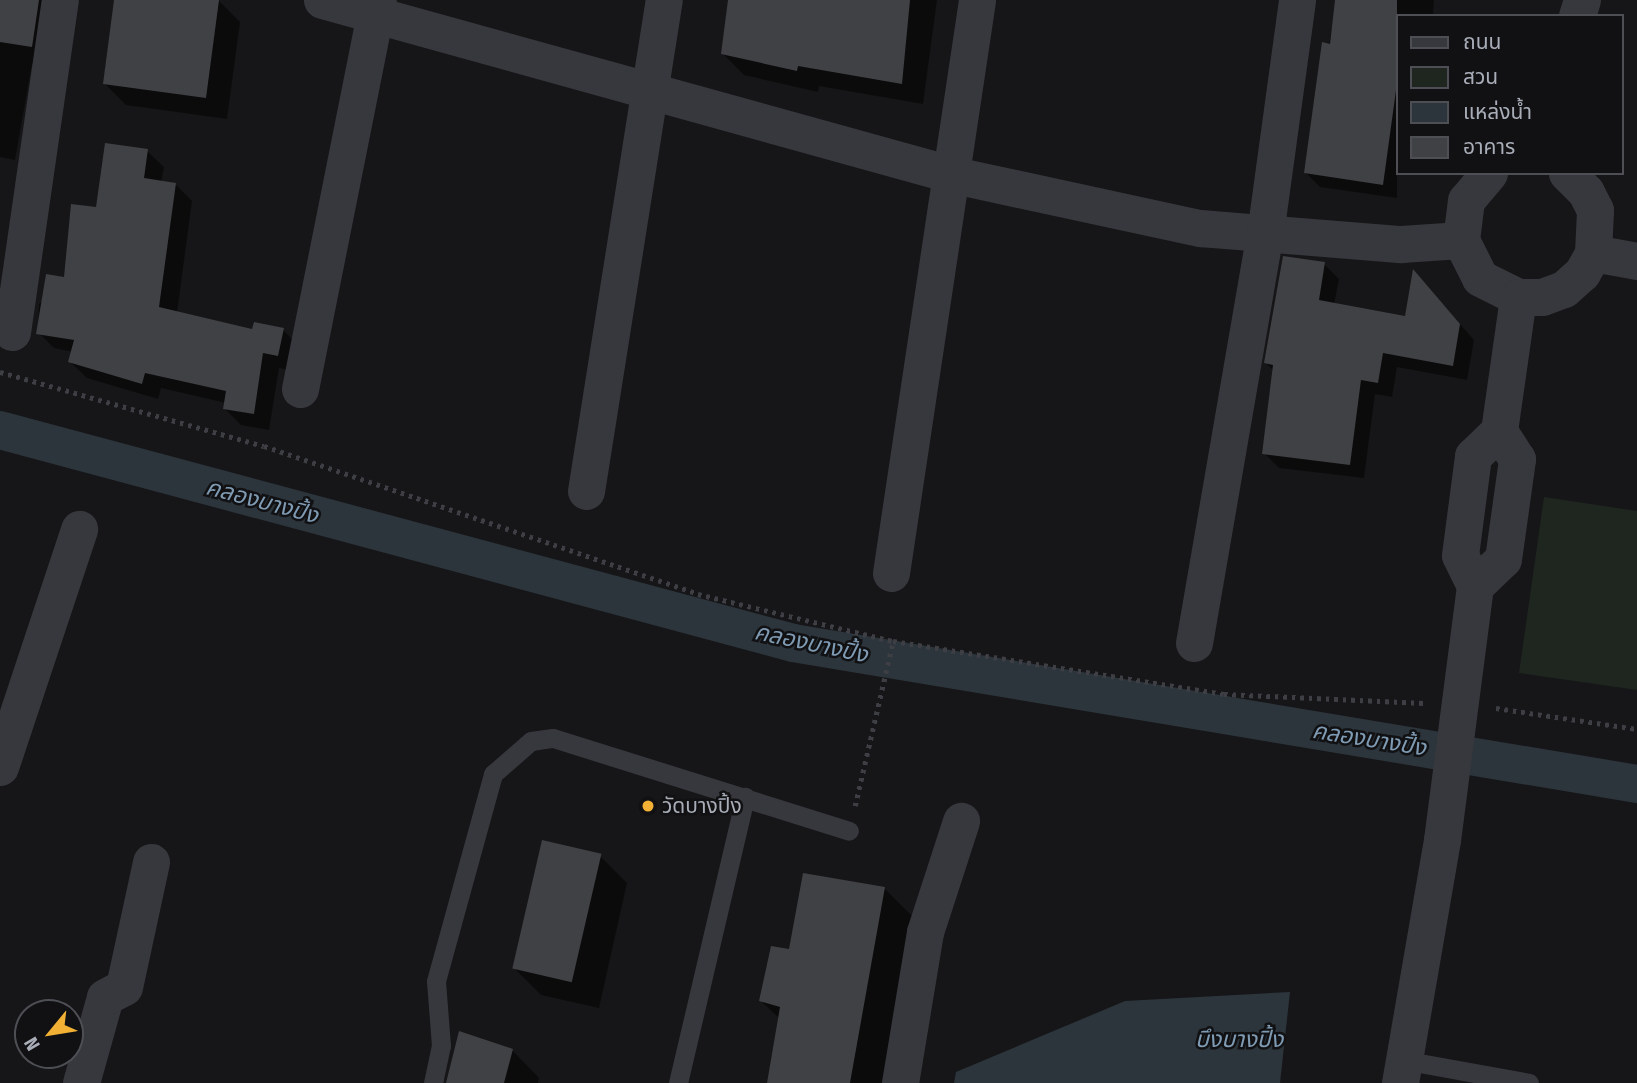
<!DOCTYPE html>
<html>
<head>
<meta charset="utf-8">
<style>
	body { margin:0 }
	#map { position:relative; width:1637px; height:1083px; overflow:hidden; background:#161618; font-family:"Fira Sans Condensed","Noto Sans Thai",sans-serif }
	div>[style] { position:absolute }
	.green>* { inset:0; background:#1e261f }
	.water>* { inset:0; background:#2c353c }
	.shadow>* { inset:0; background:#0007 }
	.canal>* { height:38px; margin:-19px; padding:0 19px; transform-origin:19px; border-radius:19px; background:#2c353c }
	.building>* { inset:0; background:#404145; transform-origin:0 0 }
	.path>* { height:4.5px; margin-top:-2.25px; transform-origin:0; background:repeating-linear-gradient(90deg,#3d3f44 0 3.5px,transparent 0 8.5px) }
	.service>* { height:19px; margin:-9.5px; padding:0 9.5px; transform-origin:9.5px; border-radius:9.5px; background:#37383d }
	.minor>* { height:37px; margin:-18.5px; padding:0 18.5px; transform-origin:18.5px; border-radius:18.5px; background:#37383d }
	.dots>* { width:19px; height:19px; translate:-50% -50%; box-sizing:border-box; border:4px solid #111113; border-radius:50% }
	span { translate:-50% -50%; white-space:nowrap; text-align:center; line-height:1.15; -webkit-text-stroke:5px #111113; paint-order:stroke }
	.poi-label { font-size:21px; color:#a8adb8 }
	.left { translate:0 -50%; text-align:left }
	.water-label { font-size:23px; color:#7f9bb3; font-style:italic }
	.legend { position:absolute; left:1396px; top:14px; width:228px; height:161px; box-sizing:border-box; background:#111113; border:2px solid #4d4f55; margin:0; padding:9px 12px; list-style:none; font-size:21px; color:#a8adb8 }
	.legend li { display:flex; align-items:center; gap:14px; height:35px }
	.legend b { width:35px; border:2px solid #4d4f55 }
	.north { position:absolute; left:14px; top:999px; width:70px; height:70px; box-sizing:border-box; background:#111113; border:2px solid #4d4f55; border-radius:50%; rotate:240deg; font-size:19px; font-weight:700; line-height:28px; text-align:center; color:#a8adb8 }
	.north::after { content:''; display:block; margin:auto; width:24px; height:32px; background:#f2b134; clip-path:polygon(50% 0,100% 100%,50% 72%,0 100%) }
</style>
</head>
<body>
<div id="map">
	<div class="green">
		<i style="clip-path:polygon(1544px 497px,1637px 511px,1637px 690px,1519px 673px)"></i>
	</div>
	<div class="water">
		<i style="clip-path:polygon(1290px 992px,1280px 1083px,954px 1083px,956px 1072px,1125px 1001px)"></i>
	</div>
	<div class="shadow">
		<i style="clip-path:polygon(0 0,49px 0,53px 68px,32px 64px,15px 160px,0 157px)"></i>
		<i style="clip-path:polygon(116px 0,219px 1px,240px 22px,227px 119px,126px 105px,104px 83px)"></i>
		<i style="clip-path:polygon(730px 0,937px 0,923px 104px,819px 86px,818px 92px,744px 75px,723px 54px)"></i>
		<i style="clip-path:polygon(1337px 0,1434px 0,1433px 16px,1397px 16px,1397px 198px,1320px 187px,1306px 173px)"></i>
		<i style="clip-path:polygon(147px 151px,164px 167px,161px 183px,176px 185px,192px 201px,177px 313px,254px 331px,283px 330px,299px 346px,294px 371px,279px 368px,269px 430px,241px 425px,225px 409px,226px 403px,161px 388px,158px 399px,87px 378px,70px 362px,73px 352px,54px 348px,38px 332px,39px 304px,65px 280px,97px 209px)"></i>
		<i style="clip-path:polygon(1324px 264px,1339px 279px,1334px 305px,1407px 318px,1414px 272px,1474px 340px,1467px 380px,1397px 367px,1392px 397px,1375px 394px,1364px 478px,1279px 468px,1264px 453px,1274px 371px,1266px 363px)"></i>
		<i style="clip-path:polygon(600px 856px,627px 883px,599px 1008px,541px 995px,514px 968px)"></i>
		<i style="clip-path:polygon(885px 889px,912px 916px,884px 1083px,769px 1083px,780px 1019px,761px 1001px,790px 952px)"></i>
		<i style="clip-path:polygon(512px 1050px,539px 1078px,538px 1083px,447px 1083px)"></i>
	</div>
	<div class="canal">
		<i style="left:0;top:430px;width:821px;rotate:15.03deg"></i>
		<i style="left:793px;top:643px;width:856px;rotate:9.48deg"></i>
	</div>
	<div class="building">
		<i style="clip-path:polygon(0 0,39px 0,32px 47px,0 42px)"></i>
		<i style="clip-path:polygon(114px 0,219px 0,206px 98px,103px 84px)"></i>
		<i style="clip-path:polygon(728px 0,910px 0,902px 84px,798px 66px,797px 71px,721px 54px)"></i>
		<i style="clip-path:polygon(1335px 0,1397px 0,1397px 83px,1383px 185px,1304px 173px,1322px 42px,1330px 44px)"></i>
		<i style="clip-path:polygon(105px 143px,148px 149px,144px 178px,176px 183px,159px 307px,252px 329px,254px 322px,284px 328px,278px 356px,263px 353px,254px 414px,223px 409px,226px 391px,145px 373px,142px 384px,68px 362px,74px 340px,36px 334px,46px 274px,64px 277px,71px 204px,96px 207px)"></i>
		<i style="clip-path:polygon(1283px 256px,1325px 262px,1319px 300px,1405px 316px,1413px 269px,1460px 324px,1453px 366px,1383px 353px,1378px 383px,1361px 380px,1350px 465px,1262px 454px,1273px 365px,1264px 363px)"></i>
		<i style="left:542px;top:840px;width:61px;height:132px;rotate:13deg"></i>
		<i style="clip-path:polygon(803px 873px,885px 887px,850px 1083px,767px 1083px,780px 1007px,759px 1001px,771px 946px,789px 949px)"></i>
		<i style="clip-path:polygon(459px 1031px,513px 1049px,504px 1083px,446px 1083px)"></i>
	</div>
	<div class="path">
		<i style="left:0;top:372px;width:274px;rotate:15.7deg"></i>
		<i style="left:264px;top:446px;width:459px;rotate:18.8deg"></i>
		<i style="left:698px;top:594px;width:201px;rotate:13.6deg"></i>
		<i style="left:893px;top:641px;width:335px;rotate:9.1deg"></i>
		<i style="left:1224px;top:694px;width:200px;rotate:2.6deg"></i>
		<i style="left:1496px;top:708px;width:143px;rotate:8.5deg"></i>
		<i style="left:855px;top:806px;width:169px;rotate:-77deg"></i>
	</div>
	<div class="service">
		<i style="left:1403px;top:1060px;width:128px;rotate:10.3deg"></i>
		<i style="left:433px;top:1083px;width:38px;rotate:-78deg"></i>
		<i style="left:441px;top:1046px;width:65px;rotate:-94.4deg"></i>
		<i style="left:436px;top:981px;width:215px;rotate:-74.6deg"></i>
		<i style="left:493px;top:774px;width:50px;rotate:-41deg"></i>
		<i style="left:531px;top:741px;width:22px;rotate:-8deg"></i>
		<i style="left:553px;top:738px;width:310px;rotate:17.4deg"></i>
		<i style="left:678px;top:1083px;width:294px;rotate:-76.8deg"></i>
	</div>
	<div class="minor">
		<i style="left:322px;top:0;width:656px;rotate:15.48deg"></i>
		<i style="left:954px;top:175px;width:252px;rotate:12.2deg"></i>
		<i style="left:1200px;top:228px;width:202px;rotate:4.6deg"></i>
		<i style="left:1401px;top:244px;width:60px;rotate:-3.8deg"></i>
		<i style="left:1577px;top:16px;width:17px;rotate:-73deg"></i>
		<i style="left:1489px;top:173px;width:35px;rotate:130deg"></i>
		<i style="left:1466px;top:200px;width:40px;rotate:97.1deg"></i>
		<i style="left:1461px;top:240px;width:42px;rotate:63.4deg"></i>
		<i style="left:1480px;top:278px;width:42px;rotate:26.6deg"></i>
		<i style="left:1518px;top:297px;width:24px"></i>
		<i style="left:1542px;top:297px;width:23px;rotate:-20deg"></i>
		<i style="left:1564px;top:289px;width:24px;rotate:-42deg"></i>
		<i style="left:1582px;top:273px;width:23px;rotate:-61deg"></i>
		<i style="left:1593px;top:253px;width:43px;rotate:-87.3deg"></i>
		<i style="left:1595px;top:210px;width:20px;rotate:-117deg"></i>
		<i style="left:1586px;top:192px;width:27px;rotate:-135deg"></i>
		<i style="left:1593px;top:253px;width:45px;rotate:10.3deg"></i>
		<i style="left:12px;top:332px;width:335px;rotate:-81.8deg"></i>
		<i style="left:300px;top:389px;width:397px;rotate:-78.7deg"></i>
		<i style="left:586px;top:491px;width:497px;rotate:-81deg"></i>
		<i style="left:891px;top:573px;width:579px;rotate:-81.46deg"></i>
		<i style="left:1475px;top:586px;width:39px;rotate:-44deg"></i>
		<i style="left:1503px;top:559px;width:101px;rotate:-82deg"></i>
		<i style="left:1517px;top:459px;width:33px;rotate:-123deg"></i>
		<i style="left:1194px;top:643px;width:415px;rotate:-80.2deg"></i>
		<i style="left:1265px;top:234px;width:236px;rotate:-82.2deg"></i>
		<i style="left:0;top:767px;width:251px;rotate:-71.6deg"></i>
		<i style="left:81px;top:1083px;width:89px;rotate:-74.4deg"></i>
		<i style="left:105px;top:997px;width:21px;rotate:-28deg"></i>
		<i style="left:124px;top:987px;width:128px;rotate:-77.8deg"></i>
		<i style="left:900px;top:1083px;width:153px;rotate:-80.6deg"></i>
		<i style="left:925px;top:932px;width:117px;rotate:-72deg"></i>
		<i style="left:1400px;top:1083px;width:247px;rotate:-80.2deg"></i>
		<i style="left:1442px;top:840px;width:256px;rotate:-82.6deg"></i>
		<i style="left:1475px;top:586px;width:34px;rotate:-116deg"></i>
		<i style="left:1460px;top:555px;width:100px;rotate:-82.5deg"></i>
		<i style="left:1473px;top:456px;width:36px;rotate:-44deg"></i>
		<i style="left:1499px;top:431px;width:135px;rotate:-81.9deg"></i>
	</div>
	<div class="dots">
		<i style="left:648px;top:806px;background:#f2b134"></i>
	</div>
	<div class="poi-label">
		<span class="left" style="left:662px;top:806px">วัดบางปิ้ง</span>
	</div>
	<div class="water-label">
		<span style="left:262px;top:501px;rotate:15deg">คลองบางปิ้ง</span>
		<span style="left:811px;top:643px;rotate:12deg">คลองบางปิ้ง</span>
		<span style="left:1369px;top:739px;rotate:9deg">คลองบางปิ้ง</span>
		<span style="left:1239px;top:1039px">บึงบางปิ้ง</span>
	</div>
	<ul class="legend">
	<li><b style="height:9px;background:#37383d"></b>ถนน</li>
	<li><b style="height:19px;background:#1e261f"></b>สวน</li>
	<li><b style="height:19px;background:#2c353c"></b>แหล่งน้ำ</li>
	<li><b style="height:19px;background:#404145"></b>อาคาร</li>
	</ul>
	<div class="north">N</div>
</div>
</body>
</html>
